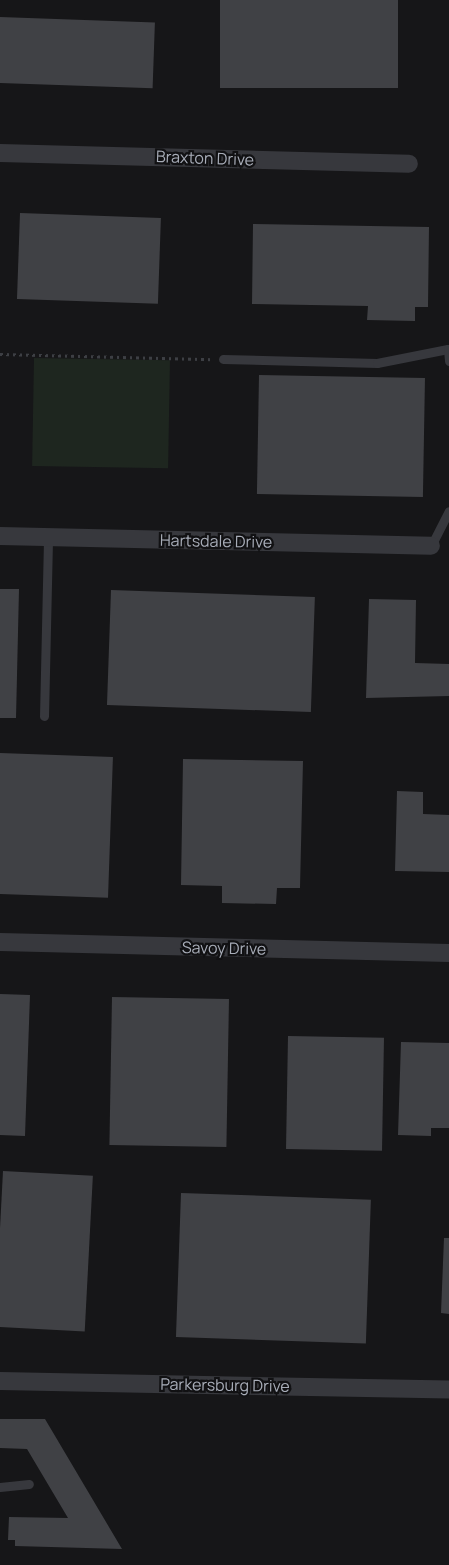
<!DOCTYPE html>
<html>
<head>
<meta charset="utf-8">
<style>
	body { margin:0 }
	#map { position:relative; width:449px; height:1565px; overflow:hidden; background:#161618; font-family:Manrope,sans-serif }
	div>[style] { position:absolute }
	.green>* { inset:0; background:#1e261f; transform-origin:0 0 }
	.building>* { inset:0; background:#404145; transform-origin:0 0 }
	.path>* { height:3px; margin-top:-1.5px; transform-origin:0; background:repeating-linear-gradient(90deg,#3d3f44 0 2.5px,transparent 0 6.5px) }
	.service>* { height:9px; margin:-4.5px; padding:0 4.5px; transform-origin:4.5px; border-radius:4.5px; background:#37383d }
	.minor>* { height:18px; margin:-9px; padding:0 9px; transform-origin:9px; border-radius:9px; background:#37383d }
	span { translate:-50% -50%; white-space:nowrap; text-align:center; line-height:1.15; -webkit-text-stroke:4.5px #111113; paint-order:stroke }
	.street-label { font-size:16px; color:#a8adb8 }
</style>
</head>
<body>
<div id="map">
	<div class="green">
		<i style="left:34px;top:358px;width:136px;height:108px;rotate:1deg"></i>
	</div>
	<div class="building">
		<i style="left:220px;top:0;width:178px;height:88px"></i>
		<i style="left:0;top:17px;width:155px;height:66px;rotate:2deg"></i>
		<i style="left:20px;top:213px;width:141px;height:86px;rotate:2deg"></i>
		<i style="clip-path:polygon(253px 224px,429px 227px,428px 307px,415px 307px,415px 321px,367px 320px,368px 306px,252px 304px)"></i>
		<i style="left:259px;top:375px;width:166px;height:119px;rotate:1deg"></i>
		<i style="clip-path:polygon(0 589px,19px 589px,16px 718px,0 718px)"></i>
		<i style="left:111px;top:590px;width:204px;height:115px;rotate:2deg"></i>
		<i style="clip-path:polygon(369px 599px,416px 600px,415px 663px,449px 664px,449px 696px,366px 698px)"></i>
		<i style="left:0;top:753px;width:113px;height:141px;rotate:2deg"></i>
		<i style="clip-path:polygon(183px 759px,303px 761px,300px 888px,277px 888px,276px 904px,222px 903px,222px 886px,181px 885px)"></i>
		<i style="clip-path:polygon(397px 791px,423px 792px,423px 814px,449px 815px,449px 872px,395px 871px)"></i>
		<i style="clip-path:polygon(0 994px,30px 995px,25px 1136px,0 1135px)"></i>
		<i style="left:112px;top:997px;width:117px;height:148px;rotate:1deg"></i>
		<i style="left:288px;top:1036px;width:96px;height:113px;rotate:1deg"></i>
		<i style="clip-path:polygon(401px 1042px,449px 1043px,449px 1128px,431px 1128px,431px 1136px,398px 1135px)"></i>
		<i style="left:3px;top:1171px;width:90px;height:156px;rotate:3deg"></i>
		<i style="left:181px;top:1193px;width:190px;height:144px;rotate:2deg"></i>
		<i style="clip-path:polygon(444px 1238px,449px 1238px,449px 1314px,441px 1313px)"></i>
		<i style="clip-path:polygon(0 1419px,45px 1419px,122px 1549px,15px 1546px,15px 1540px,8px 1540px,9px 1517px,68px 1518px,27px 1449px,0 1448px)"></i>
	</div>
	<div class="path">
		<i style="left:0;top:354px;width:212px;rotate:1.4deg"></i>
	</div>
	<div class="service">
		<i style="left:223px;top:359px;width:154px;rotate:1.5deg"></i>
		<i style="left:377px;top:363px;width:72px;rotate:-11.2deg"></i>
		<i style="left:448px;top:349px;width:12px;rotate:85deg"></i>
		<i style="left:431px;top:546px;width:39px;rotate:-63deg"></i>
		<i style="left:44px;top:716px;width:179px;rotate:-88.7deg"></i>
		<i style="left:0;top:1487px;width:29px;rotate:-6deg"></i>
	</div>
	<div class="minor">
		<i style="left:0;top:153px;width:409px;rotate:1.5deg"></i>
		<i style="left:0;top:536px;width:431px;rotate:1.3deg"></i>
		<i style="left:0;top:942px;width:449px;rotate:1.4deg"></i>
		<i style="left:0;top:1381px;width:449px;rotate:1.1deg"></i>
	</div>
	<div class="street-label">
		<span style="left:205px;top:158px;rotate:2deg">Braxton Drive</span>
		<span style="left:216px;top:541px;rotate:1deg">Hartsdale Drive</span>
		<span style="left:224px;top:948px;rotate:1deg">Savoy Drive</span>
		<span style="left:225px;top:1385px;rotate:1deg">Parkersburg Drive</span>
	</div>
</div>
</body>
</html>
